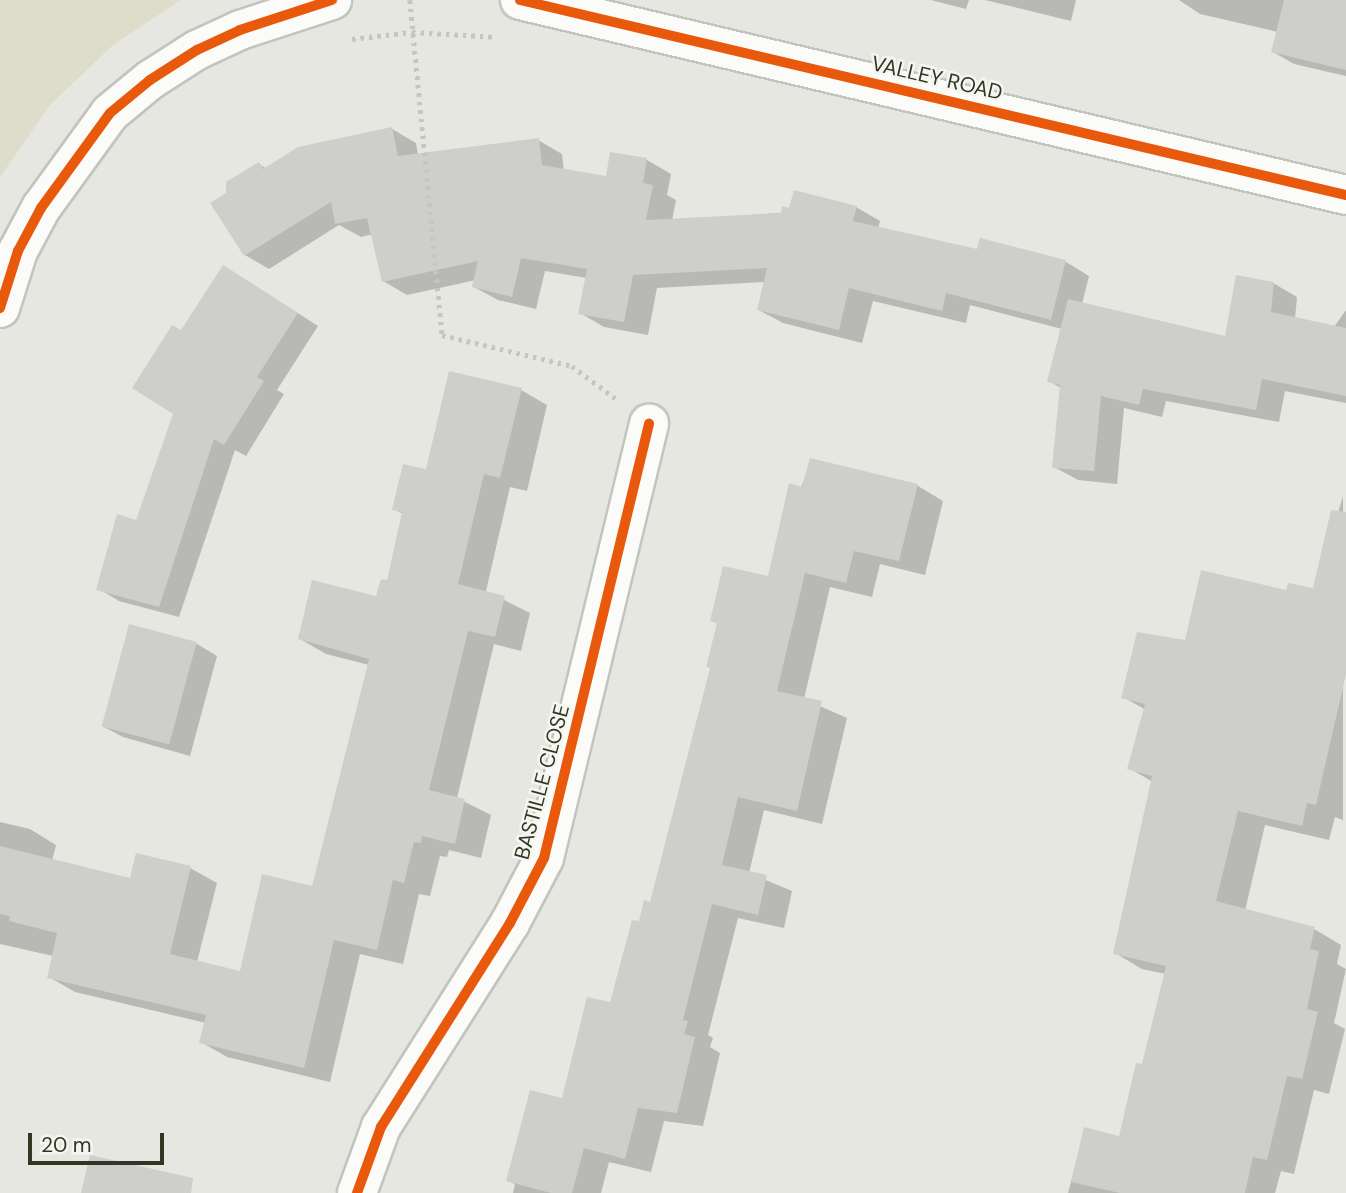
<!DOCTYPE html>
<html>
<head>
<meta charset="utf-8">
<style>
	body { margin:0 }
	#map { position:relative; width:1346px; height:1193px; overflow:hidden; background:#e6e7e1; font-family:"DM Sans",sans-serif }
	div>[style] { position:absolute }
	.green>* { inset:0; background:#deddcc }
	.shadow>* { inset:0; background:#0003 }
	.building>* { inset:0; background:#cecfca; transform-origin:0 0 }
	.path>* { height:4.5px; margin-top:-2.25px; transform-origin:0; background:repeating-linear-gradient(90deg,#c4c7bf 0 3.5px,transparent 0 8.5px) }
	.roads { filter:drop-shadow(2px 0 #c2c4be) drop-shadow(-2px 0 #c2c4be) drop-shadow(0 2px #c2c4be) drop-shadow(0 -2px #c2c4be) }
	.minor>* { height:38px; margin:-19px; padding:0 19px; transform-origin:19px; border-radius:19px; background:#fbfbfa }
	.cycleway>* { height:10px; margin:-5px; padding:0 5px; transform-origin:5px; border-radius:5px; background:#e8590c }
	span { translate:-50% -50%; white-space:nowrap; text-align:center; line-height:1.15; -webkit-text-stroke:5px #f5f6ef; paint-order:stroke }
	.street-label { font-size:21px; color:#303722 }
	.scale { position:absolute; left:28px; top:1133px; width:136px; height:32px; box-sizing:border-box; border:4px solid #303722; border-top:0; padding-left:9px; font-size:21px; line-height:24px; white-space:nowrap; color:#303722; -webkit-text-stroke:5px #f5f6ef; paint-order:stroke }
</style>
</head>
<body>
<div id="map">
	<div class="green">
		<i style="clip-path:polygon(0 0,181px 0,113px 45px,50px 105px,0 177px)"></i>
	</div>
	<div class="shadow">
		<i style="clip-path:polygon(931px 0,969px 0,966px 9px)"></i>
		<i style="clip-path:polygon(985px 0,1076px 0,1071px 21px)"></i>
		<i style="clip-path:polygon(1179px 0,1346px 0,1346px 76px,1294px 64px,1273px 52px,1278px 32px,1200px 14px)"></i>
		<i style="clip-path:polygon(392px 129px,416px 143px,418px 155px,538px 140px,562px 154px,564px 171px,607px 178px,647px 160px,671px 174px,667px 195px,676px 200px,672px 221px,856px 207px,880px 221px,878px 228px,978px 251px,981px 240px,1066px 262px,1089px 276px,1082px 304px,1226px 338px,1273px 283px,1297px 297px,1295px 319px,1334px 327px,1346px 310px,1346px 403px,1285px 391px,1279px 422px,1166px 401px,1162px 417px,1124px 408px,1117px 484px,1078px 480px,1054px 467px,1061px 388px,1049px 381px,1062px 329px,970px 305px,966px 323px,873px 301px,862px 343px,783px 323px,759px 310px,766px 282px,657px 288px,648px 335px,604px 327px,580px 313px,587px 278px,545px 271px,536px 309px,498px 300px,474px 287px,476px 280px,407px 295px,383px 281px,373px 234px,361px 237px,339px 225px,269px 269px,245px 255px,227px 194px,259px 164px,265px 168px)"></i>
		<i style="clip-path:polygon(244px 279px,318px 326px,277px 390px,284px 394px,246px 456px,235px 450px,179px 617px,119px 601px,99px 589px,138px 522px,175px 413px,181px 332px)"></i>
		<i style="clip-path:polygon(521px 390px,547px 405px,527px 491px,510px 487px,486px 591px,530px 613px,521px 651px,494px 644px,457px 798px,491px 815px,481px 858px,449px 850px,447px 857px,440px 856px,430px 896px,419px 894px,403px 964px,360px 954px,330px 1082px,227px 1057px,201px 1042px,206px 1023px,75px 992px,49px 977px,53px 956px,0 944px,0 822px,30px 829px,56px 845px,52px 861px,131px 880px,190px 868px,217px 883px,197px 962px,242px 973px,314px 888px,369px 665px,326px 654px,300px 639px,377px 598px,388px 582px,403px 514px,394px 509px,427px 471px)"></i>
		<i style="clip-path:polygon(811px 460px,918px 486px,943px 501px,925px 575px,880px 564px,872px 597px,830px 587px,804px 699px,847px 718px,822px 824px,764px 810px,749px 873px,792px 891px,784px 928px,738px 918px,708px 1035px,713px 1038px,710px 1047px,720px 1053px,703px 1126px,664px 1121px,651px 1172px,609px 1162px,601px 1193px,513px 1193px,515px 1184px,508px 1181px,563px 1100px,611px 1004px,640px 923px,652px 904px,712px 669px,718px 624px,712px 621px,769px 578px)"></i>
		<i style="clip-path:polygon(1343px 496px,1343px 820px,1335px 817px,1329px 840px,1265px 825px,1245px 911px,1314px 929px,1341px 945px,1337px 964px,1346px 969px,1334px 1023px,1345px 1029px,1329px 1094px,1314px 1090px,1294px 1174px,1281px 1171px,1275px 1193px,1068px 1193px,1085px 1129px,1120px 1138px,1144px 1067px,1166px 974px,1142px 969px,1115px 953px,1153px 782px,1129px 768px,1146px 710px,1123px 697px,1186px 642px,1288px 592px,1315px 590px)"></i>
		<i style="clip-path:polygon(130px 626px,197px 644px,217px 656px,190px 756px,123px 737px,102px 726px)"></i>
	</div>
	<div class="building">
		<i style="clip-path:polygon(1284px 0,1346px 0,1346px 70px,1271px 52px)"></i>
		<i style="clip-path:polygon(392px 127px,398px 156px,539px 138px,542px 165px,606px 176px,610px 152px,647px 158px,643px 183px,653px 185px,646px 220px,781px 213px,782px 206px,789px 208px,794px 190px,857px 206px,853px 221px,977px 249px,980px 238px,1066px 260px,1051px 320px,946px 293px,942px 311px,849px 288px,839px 330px,757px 310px,767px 268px,633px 275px,624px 322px,578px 314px,587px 269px,521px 258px,512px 297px,472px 287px,478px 261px,382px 282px,367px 218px,335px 224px,331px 202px,244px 256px,210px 203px,226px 193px,226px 182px,259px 162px,263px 169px,298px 147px)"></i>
		<i style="clip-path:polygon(223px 265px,298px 313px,257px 377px,264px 381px,224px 445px,214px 439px,159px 607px,96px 590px,117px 514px,136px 520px,173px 414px,132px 388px,172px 325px,181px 330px)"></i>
		<i style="clip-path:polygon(1236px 275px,1274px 282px,1271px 312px,1346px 328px,1346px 396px,1262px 379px,1256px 410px,1143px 389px,1139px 405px,1101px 396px,1094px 471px,1052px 468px,1060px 385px,1047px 382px,1068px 299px,1225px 336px)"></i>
		<i style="clip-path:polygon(449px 371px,522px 388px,500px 478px,484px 474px,458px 584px,505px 596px,495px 637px,468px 631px,429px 790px,465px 799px,455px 844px,422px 836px,421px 843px,414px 842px,404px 883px,393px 880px,377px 950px,334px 940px,304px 1068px,199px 1043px,206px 1015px,47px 978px,57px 933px,9px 921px,10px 916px,0 914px,0 846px,130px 878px,136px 853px,191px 866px,170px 954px,240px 971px,262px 874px,312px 886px,369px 659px,298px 639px,312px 580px,376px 596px,381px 579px,387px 580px,402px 512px,392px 510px,403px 464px,426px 469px)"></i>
		<i style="clip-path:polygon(810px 458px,918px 484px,899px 561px,854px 551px,846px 583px,805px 573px,777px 691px,822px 701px,797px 811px,738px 797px,722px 865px,767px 875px,758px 915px,712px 904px,683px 1020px,688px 1021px,684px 1034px,695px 1037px,677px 1113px,638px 1108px,625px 1159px,584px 1148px,572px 1193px,551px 1193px,506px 1181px,530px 1090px,562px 1098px,587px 997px,610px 1002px,632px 920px,639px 921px,644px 900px,650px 902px,710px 668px,706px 667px,717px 623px,710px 621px,723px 566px,768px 576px,789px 483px,802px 487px)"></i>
		<i style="clip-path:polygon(1331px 510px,1346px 512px,1346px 674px,1316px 805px,1307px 803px,1302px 826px,1238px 811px,1216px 901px,1315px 927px,1310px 949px,1319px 951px,1307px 1009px,1318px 1012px,1302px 1079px,1287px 1076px,1267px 1160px,1253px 1157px,1245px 1193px,1120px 1193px,1071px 1182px,1084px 1127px,1119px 1136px,1136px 1063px,1142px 1064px,1166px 966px,1113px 954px,1152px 776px,1127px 769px,1145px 704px,1121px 698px,1137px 632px,1185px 640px,1201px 570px,1286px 590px,1288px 583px,1313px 588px)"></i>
		<i style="left:129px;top:624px;width:70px;height:106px;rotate:15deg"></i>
		<i style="clip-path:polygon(90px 1155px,193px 1178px,191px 1193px,81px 1193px)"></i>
	</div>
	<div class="path">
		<i style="left:410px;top:0;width:337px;rotate:84.5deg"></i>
		<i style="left:442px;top:335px;width:134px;rotate:13.4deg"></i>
		<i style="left:572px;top:366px;width:54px;rotate:36.7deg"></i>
		<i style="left:352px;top:39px;width:60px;rotate:-6.7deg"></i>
		<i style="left:412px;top:32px;width:85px;rotate:3.4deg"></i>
	</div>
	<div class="roads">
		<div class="minor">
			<i style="left:520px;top:0;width:849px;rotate:13.28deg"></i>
			<i style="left:0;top:308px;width:60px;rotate:-72.5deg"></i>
			<i style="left:18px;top:251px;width:49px;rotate:-61.9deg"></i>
			<i style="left:41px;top:208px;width:117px;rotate:-54deg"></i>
			<i style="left:110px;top:113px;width:52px;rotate:-39.5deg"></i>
			<i style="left:150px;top:80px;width:56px;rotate:-32.6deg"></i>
			<i style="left:197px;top:50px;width:47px;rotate:-24.9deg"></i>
			<i style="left:240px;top:30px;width:97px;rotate:-18.1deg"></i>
			<i style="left:357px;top:1193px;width:70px;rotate:-70deg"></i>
			<i style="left:381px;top:1127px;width:241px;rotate:-57.7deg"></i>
			<i style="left:510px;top:923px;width:73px;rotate:-62.4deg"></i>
			<i style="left:544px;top:858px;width:447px;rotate:-76.4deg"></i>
		</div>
	</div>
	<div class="cycleway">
		<i style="left:520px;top:0;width:849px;rotate:13.28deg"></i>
		<i style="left:0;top:308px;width:60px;rotate:-72.5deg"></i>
		<i style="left:18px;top:251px;width:49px;rotate:-61.9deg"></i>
		<i style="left:41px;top:208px;width:117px;rotate:-54deg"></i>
		<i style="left:110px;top:113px;width:52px;rotate:-39.5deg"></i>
		<i style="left:150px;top:80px;width:56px;rotate:-32.6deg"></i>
		<i style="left:197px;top:50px;width:47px;rotate:-24.9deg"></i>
		<i style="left:240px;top:30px;width:97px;rotate:-18.1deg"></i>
		<i style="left:357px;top:1193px;width:70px;rotate:-70deg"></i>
		<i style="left:381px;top:1127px;width:241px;rotate:-57.7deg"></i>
		<i style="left:510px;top:923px;width:73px;rotate:-62.4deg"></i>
		<i style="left:544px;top:858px;width:447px;rotate:-76.4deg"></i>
	</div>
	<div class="street-label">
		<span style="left:937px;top:78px;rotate:13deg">VALLEY ROAD</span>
		<span style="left:542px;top:782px;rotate:-75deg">BASTILLE CLOSE</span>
	</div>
	<div class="scale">20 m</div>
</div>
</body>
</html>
